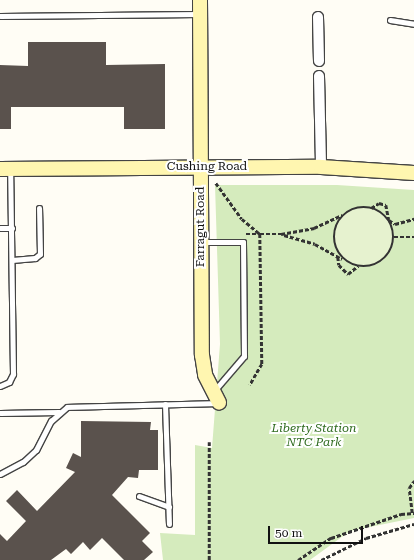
<!DOCTYPE html>
<html>
<head>
<meta charset="utf-8">
<style>
	body { margin:0 }
	#map { position:relative; width:414px; height:560px; overflow:hidden; background:#fffdf5; font-family:"Roboto Serif",serif }
	div>[style] { position:absolute }
	.green>* { inset:0; background:#d5ebbd }
	.pitch>* { inset:0; background:#e6f2cf }
	.round { border-radius:50% }
	.building>* { inset:0; background:#5a524d }
	.path>* { height:2.5px; margin-top:-1.25px; transform-origin:0; background:repeating-linear-gradient(90deg,#333 0 4px,transparent 0 6px) }
	.path>.ring { margin:-1.25px; padding:0; box-sizing:content-box; background:none; border:2.5px solid #333; border-radius:50% }
	.roads { filter:drop-shadow(1px 0 #444) drop-shadow(-1px 0 #444) drop-shadow(0 1px #444) drop-shadow(0 -1px #444) }
	.lane>* { height:5px; margin:-2.5px; padding:0 2.5px; transform-origin:2.5px; border-radius:2.5px; background:#fff }
	.street>* { height:10px; margin:-5px; padding:0 5px; transform-origin:5px; border-radius:5px; background:#fff }
	.secondary>* { height:14px; margin:-7px; padding:0 7px; transform-origin:7px; border-radius:7px; background:#fff6b0 }
	span { translate:-50% -50%; white-space:nowrap; text-align:center; line-height:1.15; -webkit-text-stroke:4px #fff; paint-order:stroke }
	.street-label { font-size:12px; color:#111 }
	.park-label { font-size:12px; color:#2f6b1f; font-style:italic }
	.scale { position:absolute; left:268px; top:526px; width:95px; height:18px; box-sizing:border-box; border:2px solid #111; border-top:0; padding-left:5px; font-size:12px; line-height:14px; white-space:nowrap; color:#111; -webkit-text-stroke:3px #fff; paint-order:stroke }
</style>
</head>
<body>
<div id="map">
	<div class="green">
		<i style="clip-path:polygon(215px 185px,337px 185px,414px 190px,414px 518px,350px 531px,310px 560px,163px 560px,160px 533px,195px 535px,195px 445px,212px 448px,220px 344px)"></i>
	</div>
	<div class="pitch">
		<i class="round" style="left:334px;top:207px;width:60px;height:60px"></i>
	</div>
	<div class="building">
		<i style="clip-path:polygon(28px 42px,106px 42px,106px 65px,165px 64px,165px 129px,124px 129px,124px 107px,11px 107px,11px 129px,0 129px,0 65px,28px 66px)"></i>
		<i style="clip-path:polygon(81px 421px,151px 422px,150px 430px,158px 430px,158px 470px,139px 470px,138px 478px,128px 477px,112px 495px,150px 533px,142px 541px,153px 552px,144px 560px,124px 560px,102px 538px,90px 550px,83px 542px,71px 554px,66px 549px,51px 560px,0 560px,0 534px,7px 541px,26px 521px,6px 501px,17px 490px,37px 511px,75px 472px,66px 468px,73px 453px,81px 457px)"></i>
	</div>
	<div class="path">
		<i style="left:216px;top:183px;width:44px;rotate:54.2deg"></i>
		<i style="left:242px;top:219px;width:23px;rotate:40deg"></i>
		<i style="left:260px;top:234px;width:21px"></i>
		<i style="left:281px;top:234px;width:34px;rotate:-10deg"></i>
		<i style="left:314px;top:228px;width:31px;rotate:-25deg"></i>
		<i class="ring" style="left:334px;top:207px;width:57.5px;height:57.5px"></i>
		<i style="left:371px;top:208px;width:9px;rotate:-32deg"></i>
		<i style="left:379px;top:203px;width:7px;rotate:16deg"></i>
		<i style="left:386px;top:205px;width:15px;rotate:79deg"></i>
		<i style="left:389px;top:220px;width:7px;rotate:34deg"></i>
		<i style="left:395px;top:224px;width:20px;rotate:-15deg"></i>
		<i style="left:246px;top:234px;width:14px"></i>
		<i style="left:260px;top:234px;width:130px;rotate:89.1deg"></i>
		<i style="left:262px;top:364px;width:24px;rotate:120deg"></i>
		<i style="left:284px;top:235px;width:32px;rotate:16deg"></i>
		<i style="left:315px;top:244px;width:31px;rotate:29deg"></i>
		<i style="left:394px;top:237px;width:20px"></i>
		<i style="left:338px;top:257px;width:8px;rotate:83deg"></i>
		<i style="left:339px;top:265px;width:13px;rotate:45deg"></i>
		<i style="left:348px;top:274px;width:13px;rotate:-39deg"></i>
		<i style="left:412px;top:513px;width:25px;rotate:-97deg"></i>
		<i style="left:409px;top:488px;width:9px;rotate:-54deg"></i>
		<i style="left:209px;top:560px;width:118px;rotate:-90deg"></i>
		<i style="left:298px;top:560px;width:40px;rotate:-34deg"></i>
		<i style="left:331px;top:538px;width:74px;rotate:-18.9deg"></i>
		<i style="left:401px;top:514px;width:13px;rotate:-4deg"></i>
		<i style="left:321px;top:560px;width:50px;rotate:-26.1deg"></i>
		<i style="left:366px;top:538px;width:50px;rotate:-16.3deg"></i>
	</div>
	<div class="roads">
		<div class="lane">
			<i style="left:0;top:16px;width:199px;rotate:-0.6deg"></i>
			<i style="left:390px;top:20px;width:24px;rotate:9deg"></i>
			<i style="left:0;top:228px;width:12px"></i>
			<i style="left:202px;top:242px;width:41px"></i>
			<i style="left:243px;top:242px;width:114px;rotate:89.5deg"></i>
			<i style="left:244px;top:356px;width:46px;rotate:130.6deg"></i>
			<i style="left:12px;top:260px;width:23px;rotate:-5deg"></i>
			<i style="left:35px;top:258px;width:6px;rotate:-39deg"></i>
			<i style="left:40px;top:254px;width:46px;rotate:-91.2deg"></i>
			<i style="left:0;top:386px;width:10px;rotate:-24deg"></i>
			<i style="left:9px;top:382px;width:9px;rotate:-63deg"></i>
			<i style="left:13px;top:374px;width:204px;rotate:-90.8deg"></i>
			<i style="left:165px;top:404px;width:120px;rotate:88.1deg"></i>
			<i style="left:0;top:413px;width:59px;rotate:-1deg"></i>
			<i style="left:0;top:474px;width:26px;rotate:-28deg"></i>
			<i style="left:23px;top:462px;width:18px;rotate:-43deg"></i>
			<i style="left:36px;top:450px;width:33px;rotate:-63deg"></i>
			<i style="left:51px;top:421px;width:21px;rotate:-41deg"></i>
			<i style="left:67px;top:407px;width:151px;rotate:-1.5deg"></i>
			<i style="left:139px;top:496px;width:32px;rotate:20deg"></i>
		</div>
		<div class="street">
			<i style="left:318px;top:17px;width:44px;rotate:88.7deg"></i>
			<i style="left:319px;top:76px;width:91px;rotate:88.7deg"></i>
		</div>
		<div class="secondary">
			<i style="left:200px;top:0;width:355px;rotate:89.7deg"></i>
			<i style="left:202px;top:355px;width:20px;rotate:81deg"></i>
			<i style="left:205px;top:375px;width:31px;rotate:63deg"></i>
			<i style="left:0;top:169px;width:321px;rotate:-0.4deg"></i>
			<i style="left:321px;top:167px;width:93px;rotate:3.7deg"></i>
		</div>
	</div>
	<div class="street-label">
		<span style="left:207px;top:167px">Cushing Road</span>
		<span style="left:201px;top:227px;rotate:-90deg">Farragut Road</span>
	</div>
	<div class="park-label">
		<span style="left:314px;top:436px">Liberty Station<br>NTC Park</span>
	</div>
	<div class="scale">50 m</div>
</div>
</body>
</html>
